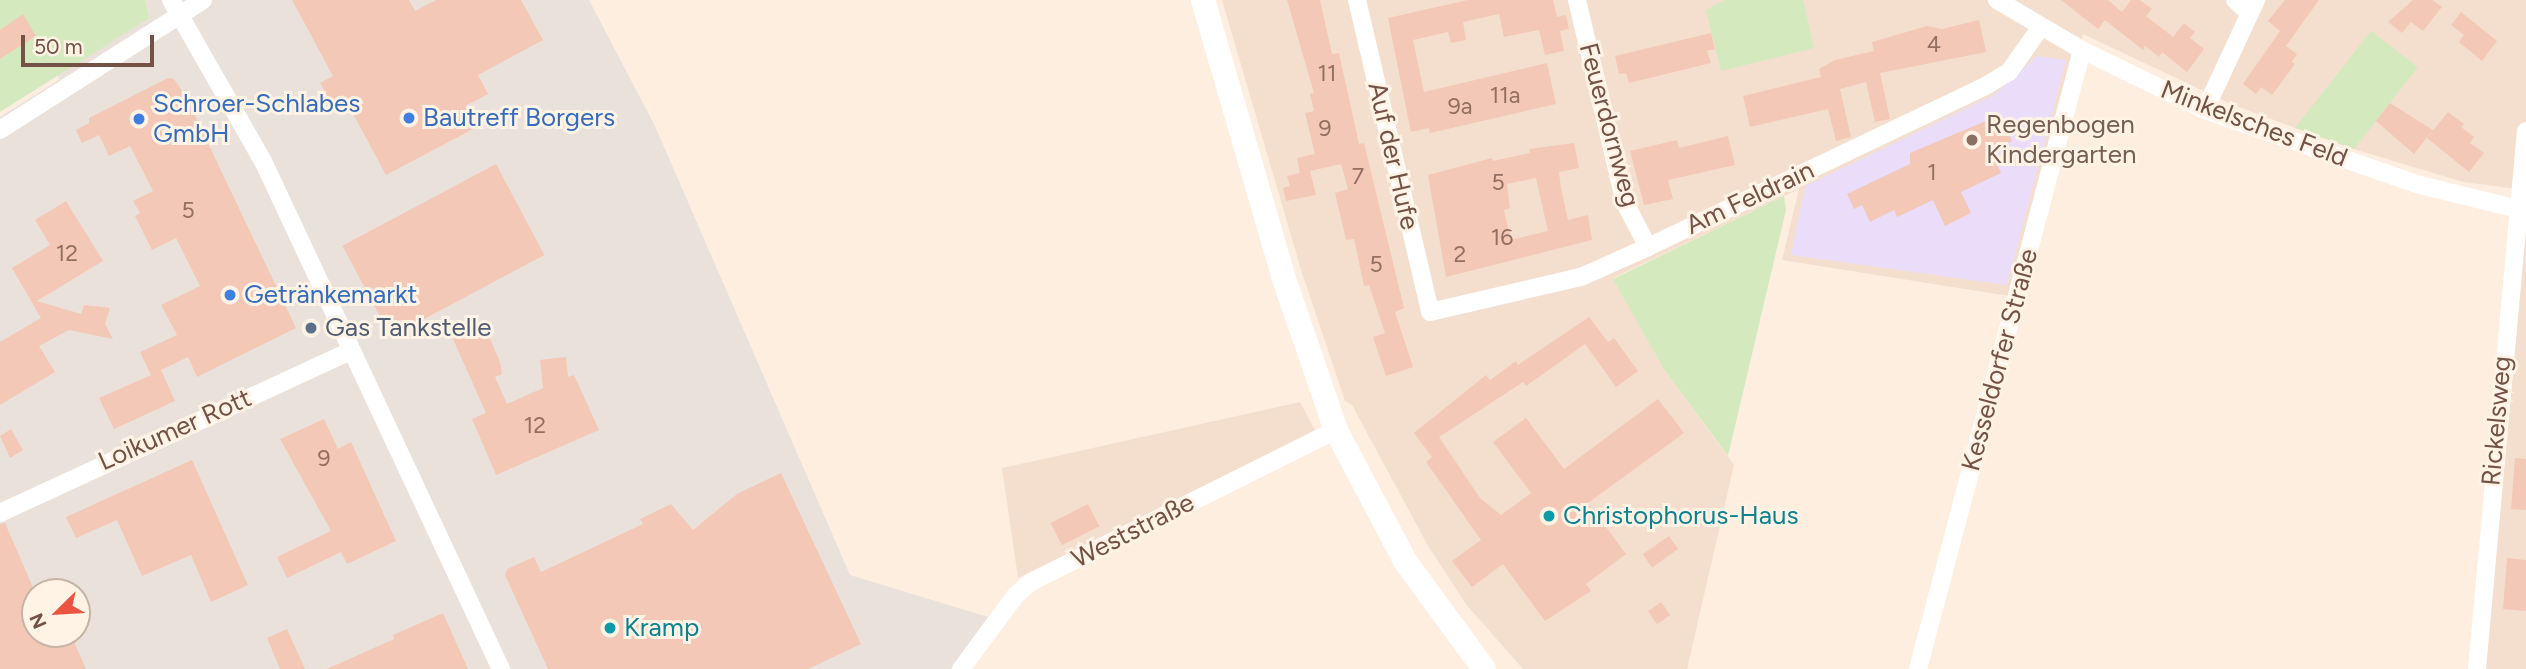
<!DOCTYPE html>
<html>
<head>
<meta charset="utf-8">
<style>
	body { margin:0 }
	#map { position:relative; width:2526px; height:669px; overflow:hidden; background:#fdeedf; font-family:Figtree,sans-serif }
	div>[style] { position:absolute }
	.residential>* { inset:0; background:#f4dfce }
	.industrial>* { inset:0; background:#ebe1db }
	.education>* { inset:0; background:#ebdcf9 }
	.green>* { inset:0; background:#d4eabe }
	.building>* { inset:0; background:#f3c8b6; transform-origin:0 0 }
	.street>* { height:18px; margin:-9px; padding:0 9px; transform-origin:9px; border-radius:9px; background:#fff }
	.secondary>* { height:24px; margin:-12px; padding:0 12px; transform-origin:12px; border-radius:12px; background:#fff }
	.dots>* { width:19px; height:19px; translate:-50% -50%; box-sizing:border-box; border:4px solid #fff3e6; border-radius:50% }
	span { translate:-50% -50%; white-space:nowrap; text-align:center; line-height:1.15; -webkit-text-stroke:6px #fff3e6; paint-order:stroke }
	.number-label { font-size:23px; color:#947062 }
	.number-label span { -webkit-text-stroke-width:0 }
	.shop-label { font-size:26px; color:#366cbe }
	.left { translate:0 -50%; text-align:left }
	.street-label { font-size:26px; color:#745246 }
	.education-label { font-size:26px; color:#785e54 }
	.service-label { font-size:26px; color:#4e5e75 }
	.culture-label { font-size:26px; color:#0d838f }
	.north { position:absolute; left:21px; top:578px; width:70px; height:70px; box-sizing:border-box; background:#fff3e6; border:2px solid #c7b3a6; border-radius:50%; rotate:246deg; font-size:19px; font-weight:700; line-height:28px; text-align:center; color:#745246 }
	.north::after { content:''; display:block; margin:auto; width:24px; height:32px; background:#eb5440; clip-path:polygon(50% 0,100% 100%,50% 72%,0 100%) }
	.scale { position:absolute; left:21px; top:35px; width:133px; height:32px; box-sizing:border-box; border:4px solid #745246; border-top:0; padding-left:9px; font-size:21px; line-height:24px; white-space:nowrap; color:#745246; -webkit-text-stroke:5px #fff3e6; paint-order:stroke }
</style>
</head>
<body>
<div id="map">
	<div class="residential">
		<i style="clip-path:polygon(1222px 0,2526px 0,2526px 669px,2485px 669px,2525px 190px,2463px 182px,2347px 147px,2231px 104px,2083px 34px,2009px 296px,1782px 260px,1799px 189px,1613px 278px,1663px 368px,1734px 465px,1687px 669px,1523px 669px,1465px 603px,1427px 544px,1352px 405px,1345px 401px,1302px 273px)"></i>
		<i style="clip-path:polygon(1300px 402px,1316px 432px,1018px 578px,1002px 468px)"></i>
	</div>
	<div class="industrial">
		<i style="clip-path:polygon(evenodd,32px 0,589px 0,655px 126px,850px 575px,988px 617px,951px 669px,0 669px,0 117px,59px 80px,32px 0,35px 592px,77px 592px,77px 634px,35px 634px,35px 592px)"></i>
	</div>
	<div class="education">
		<i style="clip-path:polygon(2037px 56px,2066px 60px,2007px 285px,1791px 255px,1805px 186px,1994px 95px)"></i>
	</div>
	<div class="green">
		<i style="clip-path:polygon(0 0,145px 0,149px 18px,0 112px)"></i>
		<i style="clip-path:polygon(1724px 0,1803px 0,1814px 48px,1721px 71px,1706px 10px)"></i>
		<i style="clip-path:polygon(2371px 31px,2418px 67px,2354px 149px,2295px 128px)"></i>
		<i style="clip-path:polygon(1784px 196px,1786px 210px,1728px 456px,1663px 368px,1613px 279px)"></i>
	</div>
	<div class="building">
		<i style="clip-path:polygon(292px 0,409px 0,415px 11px,436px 0,521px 0,543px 40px,478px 75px,488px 94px,465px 106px,477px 127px,386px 175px,343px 95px,330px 101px,320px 83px,333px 76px)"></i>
		<i style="clip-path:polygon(1287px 0,1320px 0,1332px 54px,1339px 53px,1359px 144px,1364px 143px,1404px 308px,1395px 312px,1413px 367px,1386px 376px,1373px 337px,1385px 333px,1369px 285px,1364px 286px,1354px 239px,1346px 240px,1335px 193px,1348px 189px,1341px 164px,1310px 171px,1316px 195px,1286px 201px,1283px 188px,1290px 186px,1287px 176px,1300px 173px,1297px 158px,1315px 154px,1305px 113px,1314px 111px,1310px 94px,1314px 93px)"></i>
		<i style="clip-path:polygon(1468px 0,1553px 0,1557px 17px,1566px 15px,1569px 29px,1560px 31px,1564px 51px,1545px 55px,1539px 30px,1504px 37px,1499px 14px,1463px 22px,1466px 40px,1451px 43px,1448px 32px,1413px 40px,1424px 92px,1547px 63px,1556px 104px,1430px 133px,1429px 128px,1411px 132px,1388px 18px)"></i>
		<i style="clip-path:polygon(2061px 0,2108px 0,2122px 12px,2131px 0,2140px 0,2152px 9px,2146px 16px,2173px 37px,2184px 23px,2195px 32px,2190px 38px,2204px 49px,2187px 72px,2162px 52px,2159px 57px,2145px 46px,2143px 50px,2105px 20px,2098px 29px)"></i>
		<i style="clip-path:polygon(2285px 0,2319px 0,2286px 46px,2297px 54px,2292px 62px,2295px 64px,2272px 95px,2261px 87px,2256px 94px,2243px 84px,2280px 31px,2268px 21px)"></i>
		<i style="clip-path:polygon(2413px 0,2432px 0,2442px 7px,2423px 31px,2411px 22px,2402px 33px,2388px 22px)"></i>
		<i style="clip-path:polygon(2461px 12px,2497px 41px,2482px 61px,2459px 42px,2464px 35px,2451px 25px)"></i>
		<i style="clip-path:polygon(23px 14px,36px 36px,0 59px,0 30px)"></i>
		<i style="clip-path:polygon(1979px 20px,1986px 52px,1880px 73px,1890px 119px,1875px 122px,1866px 82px,1840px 89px,1851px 137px,1836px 141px,1828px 109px,1750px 127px,1743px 96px,1821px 77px,1819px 69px,1835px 60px,1874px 51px,1872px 42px,1927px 26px,1942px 29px)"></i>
		<i style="clip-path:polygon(1711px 33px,1715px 49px,1707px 51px,1711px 63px,1629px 83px,1626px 73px,1619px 74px,1615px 56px)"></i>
		<i style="clip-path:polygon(168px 78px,174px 79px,186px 97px,296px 328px,197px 377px,188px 357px,161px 370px,175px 401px,114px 429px,99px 398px,151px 375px,140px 352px,177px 335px,161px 305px,200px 286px,176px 238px,152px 250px,135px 216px,140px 213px,133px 201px,153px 191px,130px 146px,109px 156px,99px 135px,82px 143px,76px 130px,89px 123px,89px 118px)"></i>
		<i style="clip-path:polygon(2390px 103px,2433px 130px,2414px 154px,2376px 121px)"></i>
		<i style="clip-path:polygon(2448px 112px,2464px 124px,2461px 127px,2474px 137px,2470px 143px,2484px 153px,2469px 172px,2427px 138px)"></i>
		<i style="clip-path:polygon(2000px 115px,2012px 141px,1991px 151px,2001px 173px,1961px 192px,1971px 213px,1945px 226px,1933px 200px,1897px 217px,1894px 210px,1870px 222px,1862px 205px,1854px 209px,1847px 194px,1910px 164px,1910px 153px)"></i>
		<i style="clip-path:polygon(1728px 136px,1735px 165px,1668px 180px,1673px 199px,1644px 205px,1630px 151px,1677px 140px,1679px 148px)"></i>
		<i style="clip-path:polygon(evenodd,1574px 143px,1579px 168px,1559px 172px,1561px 188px,1568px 220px,1588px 215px,1592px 240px,1446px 277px,1428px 175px,1492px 158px,1493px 161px,1530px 153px,1529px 149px,1574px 143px,1536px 178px,1548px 231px,1511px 240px,1504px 210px,1510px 208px,1507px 184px,1536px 178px)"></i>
		<i style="left:496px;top:164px;width:103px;height:174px;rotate:62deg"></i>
		<i style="clip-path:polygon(66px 201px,103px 261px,37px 301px,81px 314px,84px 305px,110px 308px,105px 324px,113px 339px,69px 330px,39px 346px,55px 372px,0 405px,0 342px,41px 318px,12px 268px,50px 245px,35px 220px)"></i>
		<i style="clip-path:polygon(1589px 317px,1608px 342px,1614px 338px,1638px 371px,1616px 387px,1585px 344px,1526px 386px,1523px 382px,1439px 437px,1480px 498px,1501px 515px,1531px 493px,1493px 442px,1526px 418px,1564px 469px,1658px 399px,1684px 433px,1588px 503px,1626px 554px,1586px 584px,1591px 591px,1545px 621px,1503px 564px,1472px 587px,1452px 561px,1481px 540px,1426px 462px,1432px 457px,1414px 433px,1486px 375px,1490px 380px,1516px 361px,1518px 365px)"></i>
		<i style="clip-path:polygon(484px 325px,500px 362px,502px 374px,495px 377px,507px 404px,543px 388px,540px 360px,566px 357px,568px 377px,574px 375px,599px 430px,496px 475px,472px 419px,486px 413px,453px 339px)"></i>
		<i style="clip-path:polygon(324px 419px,338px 449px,351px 442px,396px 541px,347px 564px,341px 552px,287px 578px,277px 557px,331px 531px,280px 439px)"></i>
		<i style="clip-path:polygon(11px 429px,23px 450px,10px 458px,0 436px)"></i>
		<i style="clip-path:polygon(2515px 458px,2526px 459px,2526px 510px,2511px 509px)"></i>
		<i style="clip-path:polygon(192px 460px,248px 585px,211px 602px,191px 555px,142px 576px,117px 520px,76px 538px,66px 517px)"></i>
		<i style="clip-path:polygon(781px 473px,861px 644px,808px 669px,548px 669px,505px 575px,507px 569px,534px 557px,541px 572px,643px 524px,640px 519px,671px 504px,693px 530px,737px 494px)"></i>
		<i style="left:1088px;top:504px;width:25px;height:42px;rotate:63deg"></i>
		<i style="clip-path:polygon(5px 523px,35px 592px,35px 634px,53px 634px,56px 641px,71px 635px,86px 669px,0 669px,0 524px)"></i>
		<i style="left:1669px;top:536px;width:16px;height:32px;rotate:55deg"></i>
		<i style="clip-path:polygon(2507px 558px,2526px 560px,2526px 611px,2503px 609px)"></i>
		<i style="left:1661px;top:602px;width:16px;height:16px;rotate:55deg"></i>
		<i style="clip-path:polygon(443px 613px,468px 669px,327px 669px,394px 639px,393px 635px)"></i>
		<i style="clip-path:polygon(287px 629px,305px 669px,280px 669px,267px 638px)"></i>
	</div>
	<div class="street">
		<i style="left:171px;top:0;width:185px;rotate:60.3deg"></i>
		<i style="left:263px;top:161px;width:561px;rotate:64.9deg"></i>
		<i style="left:1357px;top:0;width:320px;rotate:76.8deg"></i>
		<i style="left:1430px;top:312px;width:155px;rotate:-13.1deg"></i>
		<i style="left:1581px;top:277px;width:73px;rotate:-24.1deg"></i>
		<i style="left:1648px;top:247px;width:376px;rotate:-25.5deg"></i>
		<i style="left:1987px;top:85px;width:26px;rotate:-31deg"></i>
		<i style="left:2009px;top:72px;width:54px;rotate:-54.8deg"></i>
		<i style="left:1577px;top:0;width:209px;rotate:76.7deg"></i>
		<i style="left:1625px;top:203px;width:50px;rotate:62.4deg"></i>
		<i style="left:1997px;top:0;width:99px;rotate:30.5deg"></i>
		<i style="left:2082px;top:50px;width:137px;rotate:26deg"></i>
		<i style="left:2205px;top:110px;width:224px;rotate:19.3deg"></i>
		<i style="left:2416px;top:184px;width:113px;rotate:13.8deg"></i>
		<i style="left:2235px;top:0;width:19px;rotate:43deg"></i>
		<i style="left:2205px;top:110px;width:121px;rotate:-65.1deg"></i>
		<i style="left:0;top:130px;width:241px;rotate:-32.6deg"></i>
		<i style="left:0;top:513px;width:387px;rotate:-24.8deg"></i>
		<i style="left:961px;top:669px;width:92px;rotate:-53.4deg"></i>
		<i style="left:1016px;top:595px;width:20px;rotate:-41deg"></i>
		<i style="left:1031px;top:582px;width:341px;rotate:-26.5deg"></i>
		<i style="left:1918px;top:669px;width:640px;rotate:-75.16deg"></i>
		<i style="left:2477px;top:669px;width:540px;rotate:-84.8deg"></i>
	</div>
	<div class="secondary">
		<i style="left:1203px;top:0;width:291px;rotate:73.8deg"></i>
		<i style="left:1284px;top:279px;width:160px;rotate:71deg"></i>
		<i style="left:1336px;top:430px;width:148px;rotate:62.2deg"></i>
		<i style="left:1405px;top:561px;width:134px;rotate:53.8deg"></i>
	</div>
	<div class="dots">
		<i style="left:409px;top:118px;background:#3f7fe0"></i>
		<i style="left:139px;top:119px;background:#3f7fe0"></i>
		<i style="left:1972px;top:140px;background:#8d6e63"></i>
		<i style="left:230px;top:295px;background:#3f7fe0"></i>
		<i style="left:311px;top:328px;background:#5c6f8a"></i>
		<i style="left:1549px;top:516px;background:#0f9aa8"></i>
		<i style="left:610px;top:628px;background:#0f9aa8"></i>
	</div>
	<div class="number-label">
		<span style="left:1934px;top:44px">4</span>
		<span style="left:1327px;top:73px">11</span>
		<span style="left:1505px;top:95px">11a</span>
		<span style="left:1460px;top:106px">9a</span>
		<span style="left:1325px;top:128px">9</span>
		<span style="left:1932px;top:172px">1</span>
		<span style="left:1358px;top:176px">7</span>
		<span style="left:1498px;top:182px">5</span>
		<span style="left:188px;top:210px">5</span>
		<span style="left:1502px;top:237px">16</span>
		<span style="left:67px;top:253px">12</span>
		<span style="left:1460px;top:254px">2</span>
		<span style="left:1376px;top:264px">5</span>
		<span style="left:535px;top:425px">12</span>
		<span style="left:324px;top:458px">9</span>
	</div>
	<div class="shop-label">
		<span class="left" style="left:153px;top:119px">Schroer-Schlabes<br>GmbH</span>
		<span class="left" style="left:423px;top:118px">Bautreff Borgers</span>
		<span class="left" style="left:244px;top:295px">Getränkemarkt</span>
	</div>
	<div class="street-label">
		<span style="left:2254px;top:124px;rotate:21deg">Minkelsches Feld</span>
		<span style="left:1609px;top:125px;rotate:75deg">Feuerdornweg</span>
		<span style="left:1393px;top:156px;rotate:77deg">Auf der Hufe</span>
		<span style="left:1750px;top:198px;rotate:-25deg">Am Feldrain</span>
		<span style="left:2000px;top:360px;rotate:-75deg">Kesseldorfer Straße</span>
		<span style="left:2497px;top:421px;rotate:-85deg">Rickelsweg</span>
		<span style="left:175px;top:430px;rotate:-24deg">Loikumer Rott</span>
		<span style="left:1133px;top:531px;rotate:-27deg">Weststraße</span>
	</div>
	<div class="education-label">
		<span class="left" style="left:1986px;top:140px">Regenbogen<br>Kindergarten</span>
	</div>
	<div class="service-label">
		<span class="left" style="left:325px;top:328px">Gas Tankstelle</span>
	</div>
	<div class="culture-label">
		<span class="left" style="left:1563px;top:516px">Christophorus-Haus</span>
		<span class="left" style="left:624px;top:628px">Kramp</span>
	</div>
	<div class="north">N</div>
	<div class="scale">50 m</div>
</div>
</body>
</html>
